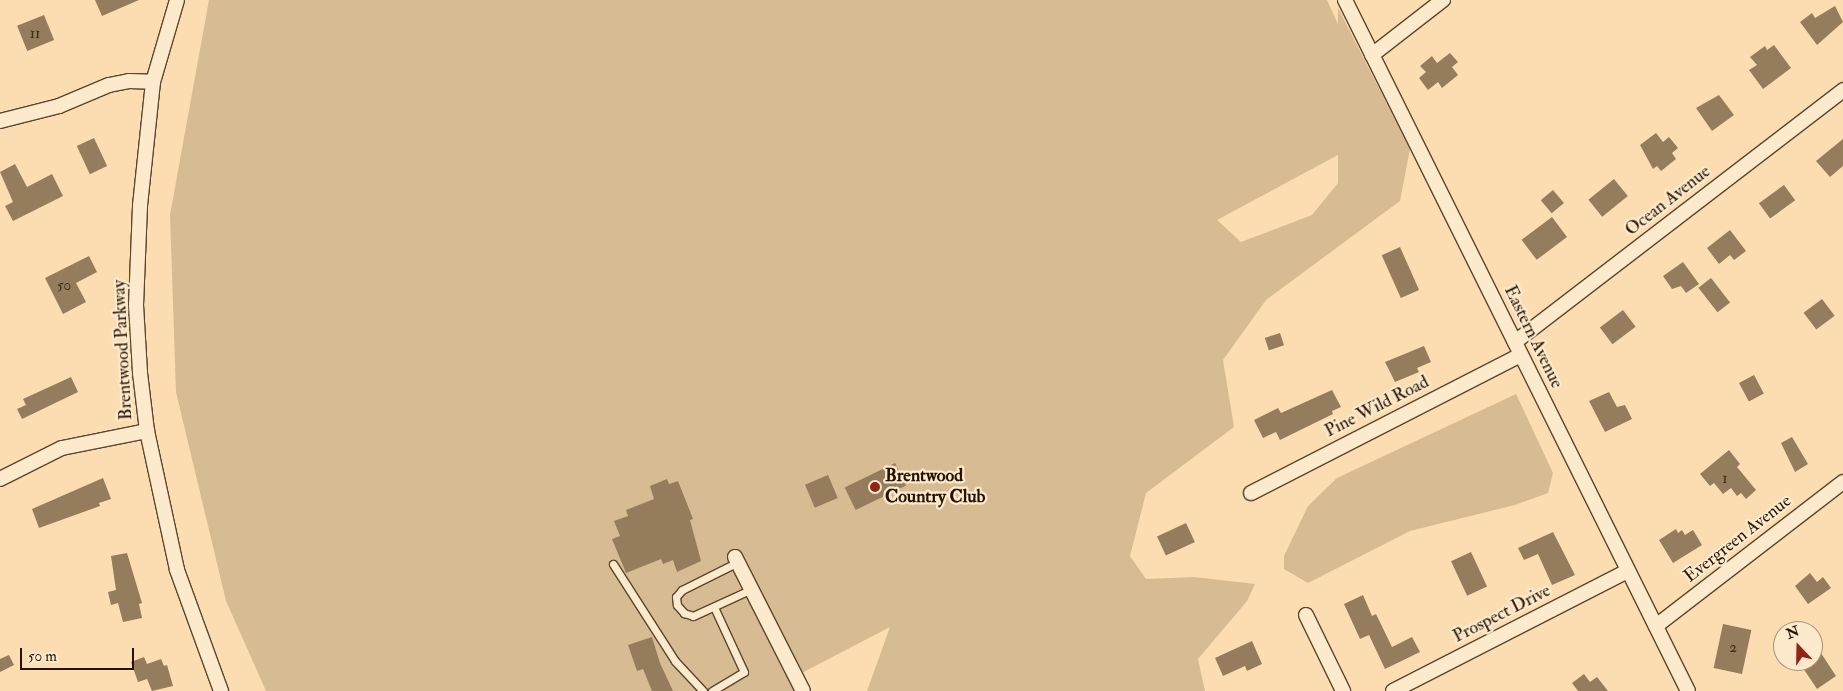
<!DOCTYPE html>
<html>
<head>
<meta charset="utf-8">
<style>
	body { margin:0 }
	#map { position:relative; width:1843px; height:691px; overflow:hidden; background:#fcddb1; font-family:"IM FELL Double Pica",serif }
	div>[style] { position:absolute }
	.green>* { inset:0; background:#d7bb93 }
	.building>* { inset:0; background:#947c5c; transform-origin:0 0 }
	.roads { filter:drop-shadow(1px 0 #59462c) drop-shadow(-1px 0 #59462c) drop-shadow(0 1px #59462c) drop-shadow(0 -1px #59462c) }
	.lane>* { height:7px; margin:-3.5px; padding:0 3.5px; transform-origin:3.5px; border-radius:3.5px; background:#fde9cc }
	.street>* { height:14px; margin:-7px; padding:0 7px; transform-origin:7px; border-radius:7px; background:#fde9cc }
	.dots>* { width:14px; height:14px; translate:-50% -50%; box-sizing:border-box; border:2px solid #fde9cc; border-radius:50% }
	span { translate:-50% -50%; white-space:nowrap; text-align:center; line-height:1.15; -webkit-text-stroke:4.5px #fde9cc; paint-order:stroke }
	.number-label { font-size:15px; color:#3f2d17 }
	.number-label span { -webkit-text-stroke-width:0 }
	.street-label { font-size:18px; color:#231300 }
	.poi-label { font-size:18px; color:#231300; font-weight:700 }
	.left { translate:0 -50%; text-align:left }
	.north { position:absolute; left:1773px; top:621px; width:50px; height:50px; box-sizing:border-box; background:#fde9cc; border:1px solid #a6937a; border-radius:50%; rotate:339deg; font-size:14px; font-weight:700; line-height:20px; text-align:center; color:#231300 }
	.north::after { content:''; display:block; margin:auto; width:18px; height:22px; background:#8f2418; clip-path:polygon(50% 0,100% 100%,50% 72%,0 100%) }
	.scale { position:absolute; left:20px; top:648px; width:114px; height:22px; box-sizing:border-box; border:2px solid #231300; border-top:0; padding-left:6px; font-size:15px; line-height:18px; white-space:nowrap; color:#231300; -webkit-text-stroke:4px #fde9cc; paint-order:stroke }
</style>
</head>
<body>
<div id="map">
	<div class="green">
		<i style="clip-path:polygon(evenodd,209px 0,1327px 0,1338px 24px,1338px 8px,1410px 149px,1400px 201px,1266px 300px,1223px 360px,1234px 427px,1146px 493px,1130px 556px,1146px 579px,1194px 577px,1255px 584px,1247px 601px,1198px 659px,1205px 691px,867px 691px,890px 627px,796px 676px,803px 691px,266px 691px,226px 601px,176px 392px,170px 215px,209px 0,1338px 155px,1338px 183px,1312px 215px,1241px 242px,1217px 220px,1338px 155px)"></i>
		<i style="clip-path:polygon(1516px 394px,1553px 473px,1548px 493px,1515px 505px,1410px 531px,1308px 583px,1284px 569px,1284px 556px,1308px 506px,1337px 478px)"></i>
	</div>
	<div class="building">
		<i style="clip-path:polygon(95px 0,139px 0,102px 16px)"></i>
		<i style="clip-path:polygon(1835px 6px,1843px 22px,1817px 45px,1800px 22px,1812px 13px,1815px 18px)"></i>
		<i style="left:44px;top:15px;width:27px;height:29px;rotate:68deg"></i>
		<i style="clip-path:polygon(1774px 45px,1791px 68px,1763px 89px,1749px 70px,1757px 65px,1750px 57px,1765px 46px,1767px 50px)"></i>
		<i style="clip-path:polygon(1450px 53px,1458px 62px,1452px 67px,1458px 75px,1442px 88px,1438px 82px,1428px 90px,1419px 78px,1426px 72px,1420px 66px,1432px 56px,1437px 63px)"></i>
		<i style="clip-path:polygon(1719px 95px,1734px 115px,1712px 131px,1696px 108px)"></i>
		<i style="clip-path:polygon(1656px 133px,1663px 142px,1669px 137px,1678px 148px,1672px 153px,1676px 159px,1661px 171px,1657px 166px,1653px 169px,1640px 145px)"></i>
		<i style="left:94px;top:138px;width:31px;height:19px;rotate:65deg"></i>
		<i style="clip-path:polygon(1843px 139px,1843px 166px,1830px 177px,1816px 161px)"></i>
		<i style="clip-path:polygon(15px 164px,27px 187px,52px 174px,63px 196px,13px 221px,5px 206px,13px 202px,0 172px)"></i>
		<i style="left:1614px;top:179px;width:22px;height:33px;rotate:51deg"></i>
		<i style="left:1784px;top:185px;width:19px;height:31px;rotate:54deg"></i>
		<i style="left:1553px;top:190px;width:17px;height:16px;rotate:50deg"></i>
		<i style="left:1552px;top:217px;width:25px;height:38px;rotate:53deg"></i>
		<i style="clip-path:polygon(1730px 230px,1746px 251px,1734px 260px,1730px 255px,1719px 264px,1707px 248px)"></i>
		<i style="left:1400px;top:247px;width:47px;height:20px;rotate:66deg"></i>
		<i style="clip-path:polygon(89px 256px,97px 272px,76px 283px,86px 302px,63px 314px,45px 278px)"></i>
		<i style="clip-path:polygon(1683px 262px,1699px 284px,1686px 293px,1681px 286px,1672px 289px,1663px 276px)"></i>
		<i style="left:1711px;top:278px;width:31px;height:16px;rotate:52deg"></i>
		<i style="left:1822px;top:299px;width:21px;height:23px;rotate:53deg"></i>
		<i style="left:1623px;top:310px;width:21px;height:29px;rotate:53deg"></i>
		<i style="left:1280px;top:333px;width:13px;height:16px;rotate:72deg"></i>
		<i style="clip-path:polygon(1424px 346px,1431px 362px,1417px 368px,1419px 372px,1395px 382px,1385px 362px)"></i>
		<i style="left:1754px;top:375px;width:21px;height:17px;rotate:62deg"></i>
		<i style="clip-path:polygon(71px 377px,78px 392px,22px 419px,17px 409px,26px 405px,23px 399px)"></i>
		<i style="clip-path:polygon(1332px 390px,1341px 407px,1332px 411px,1333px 414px,1280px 440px,1276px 432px,1263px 438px,1254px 420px,1278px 408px,1281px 413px)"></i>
		<i style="clip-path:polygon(1609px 392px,1617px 407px,1625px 405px,1632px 419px,1605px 432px,1589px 401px)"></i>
		<i style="clip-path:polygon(1792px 437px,1808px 464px,1795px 472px,1781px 443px)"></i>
		<i style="clip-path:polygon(1729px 450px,1740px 464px,1737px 467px,1756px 490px,1746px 499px,1741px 493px,1737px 496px,1731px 488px,1723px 494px,1714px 483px,1710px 486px,1700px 474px)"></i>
		<i style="left:895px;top:463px;width:25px;height:56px;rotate:64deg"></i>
		<i style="left:828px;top:475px;width:25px;height:25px;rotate:67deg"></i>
		<i style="clip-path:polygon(103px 478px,111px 499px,99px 503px,100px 506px,39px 528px,32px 509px)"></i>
		<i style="clip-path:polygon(667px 479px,669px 484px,678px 481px,693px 519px,690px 520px,701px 561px,677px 572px,673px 560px,663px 564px,661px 559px,626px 573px,612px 539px,620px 536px,614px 521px,628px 516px,626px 510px,654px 499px,650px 486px)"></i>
		<i style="left:1186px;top:523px;width:21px;height:32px;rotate:65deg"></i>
		<i style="clip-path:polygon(1676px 529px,1678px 533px,1682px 530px,1685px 535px,1693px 530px,1702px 545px,1673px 563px,1659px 540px)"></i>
		<i style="clip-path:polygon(1553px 532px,1575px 575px,1552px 585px,1538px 554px,1524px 560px,1518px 548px)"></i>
		<i style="left:1471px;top:552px;width:38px;height:22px;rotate:65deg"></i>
		<i style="clip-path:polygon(127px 553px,142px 603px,139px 604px,142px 618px,123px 622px,118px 603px,111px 605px,108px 592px,116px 590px,111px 556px)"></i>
		<i style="clip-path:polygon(1810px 573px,1817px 582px,1823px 577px,1831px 588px,1808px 604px,1795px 586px)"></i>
		<i style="clip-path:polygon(1363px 595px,1372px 616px,1376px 614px,1392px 647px,1412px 637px,1420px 652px,1385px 669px,1369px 635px,1360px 639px,1344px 604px)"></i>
		<i style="left:1723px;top:624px;width:29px;height:45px;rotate:12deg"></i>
		<i style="clip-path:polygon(652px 637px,660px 663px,673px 691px,652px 691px,643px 669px,637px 671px,628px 645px)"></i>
		<i style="clip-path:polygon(1252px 641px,1262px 664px,1247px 671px,1245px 666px,1223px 676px,1215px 658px)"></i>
		<i style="clip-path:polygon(1813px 641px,1836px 676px,1817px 689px,1803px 668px,1813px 662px)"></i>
		<i style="clip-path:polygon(9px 655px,14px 665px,0 672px,0 659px)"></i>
		<i style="clip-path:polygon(144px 657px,147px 664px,161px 659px,164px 666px,167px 665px,173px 686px,152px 691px,147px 679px,138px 682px,131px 662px)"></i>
		<i style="clip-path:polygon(1584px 674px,1590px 682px,1597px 677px,1608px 691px,1578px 691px,1572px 683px)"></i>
	</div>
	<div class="roads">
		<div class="lane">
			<i style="left:738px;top:562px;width:63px;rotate:153.4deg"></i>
			<i style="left:682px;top:590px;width:9px;rotate:131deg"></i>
			<i style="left:676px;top:597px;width:8px;rotate:83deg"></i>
			<i style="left:677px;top:605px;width:11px;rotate:49deg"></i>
			<i style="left:684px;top:613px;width:9px;rotate:18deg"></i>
			<i style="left:693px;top:616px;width:65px;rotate:-24.6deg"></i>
			<i style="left:613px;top:564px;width:115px;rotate:57.4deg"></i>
			<i style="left:675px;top:661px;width:41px;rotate:47deg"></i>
			<i style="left:712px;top:691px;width:37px;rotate:-31deg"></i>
			<i style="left:744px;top:672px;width:72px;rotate:-114.8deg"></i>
		</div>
		<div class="street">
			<i style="left:177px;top:0;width:85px;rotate:106.3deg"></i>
			<i style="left:153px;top:82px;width:125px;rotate:96deg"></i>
			<i style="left:140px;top:206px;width:99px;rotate:92.3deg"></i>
			<i style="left:136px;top:305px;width:68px;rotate:86.6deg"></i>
			<i style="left:140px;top:373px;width:58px;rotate:83.1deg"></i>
			<i style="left:147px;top:431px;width:142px;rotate:77.8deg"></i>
			<i style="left:177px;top:570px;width:129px;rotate:70deg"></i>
			<i style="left:1345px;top:0;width:771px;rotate:63.6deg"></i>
			<i style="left:1372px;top:55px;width:90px;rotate:-37.8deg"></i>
			<i style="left:0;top:121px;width:61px;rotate:-14.3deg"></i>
			<i style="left:59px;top:106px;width:54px;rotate:-22.8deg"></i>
			<i style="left:109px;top:85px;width:20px;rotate:-11deg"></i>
			<i style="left:129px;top:81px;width:24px;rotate:2deg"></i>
			<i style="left:1515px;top:342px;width:414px;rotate:-37.5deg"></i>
			<i style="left:0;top:479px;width:69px;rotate:-26.6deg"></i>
			<i style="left:62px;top:448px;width:87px;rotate:-11.3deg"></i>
			<i style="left:1251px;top:493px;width:303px;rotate:-27.1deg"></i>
			<i style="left:735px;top:557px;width:150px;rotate:63.1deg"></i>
			<i style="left:1306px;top:615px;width:85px;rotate:64deg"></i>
			<i style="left:1656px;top:626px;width:236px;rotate:-37.6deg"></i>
			<i style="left:1393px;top:691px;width:264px;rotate:-27.1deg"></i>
		</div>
	</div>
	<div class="dots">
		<i style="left:875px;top:487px;background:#8f2418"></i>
	</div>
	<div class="number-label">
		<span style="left:35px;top:34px">11</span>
		<span style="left:64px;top:286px">50</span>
		<span style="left:1725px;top:479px">1</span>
		<span style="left:1733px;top:648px">2</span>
	</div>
	<div class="street-label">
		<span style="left:1668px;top:201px;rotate:-38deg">Ocean Avenue</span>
		<span style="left:1533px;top:337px;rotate:64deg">Eastern Avenue</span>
		<span style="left:123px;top:350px;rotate:-93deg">Brentwood Parkway</span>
		<span style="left:1377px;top:407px;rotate:-27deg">Pine Wild Road</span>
		<span style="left:1738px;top:539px;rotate:-38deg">Evergreen Avenue</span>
		<span style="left:1502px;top:614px;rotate:-27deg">Prospect Drive</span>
	</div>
	<div class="poi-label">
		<span class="left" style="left:885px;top:487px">Brentwood<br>Country Club</span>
	</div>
	<div class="north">N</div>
	<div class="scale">50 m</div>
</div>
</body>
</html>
